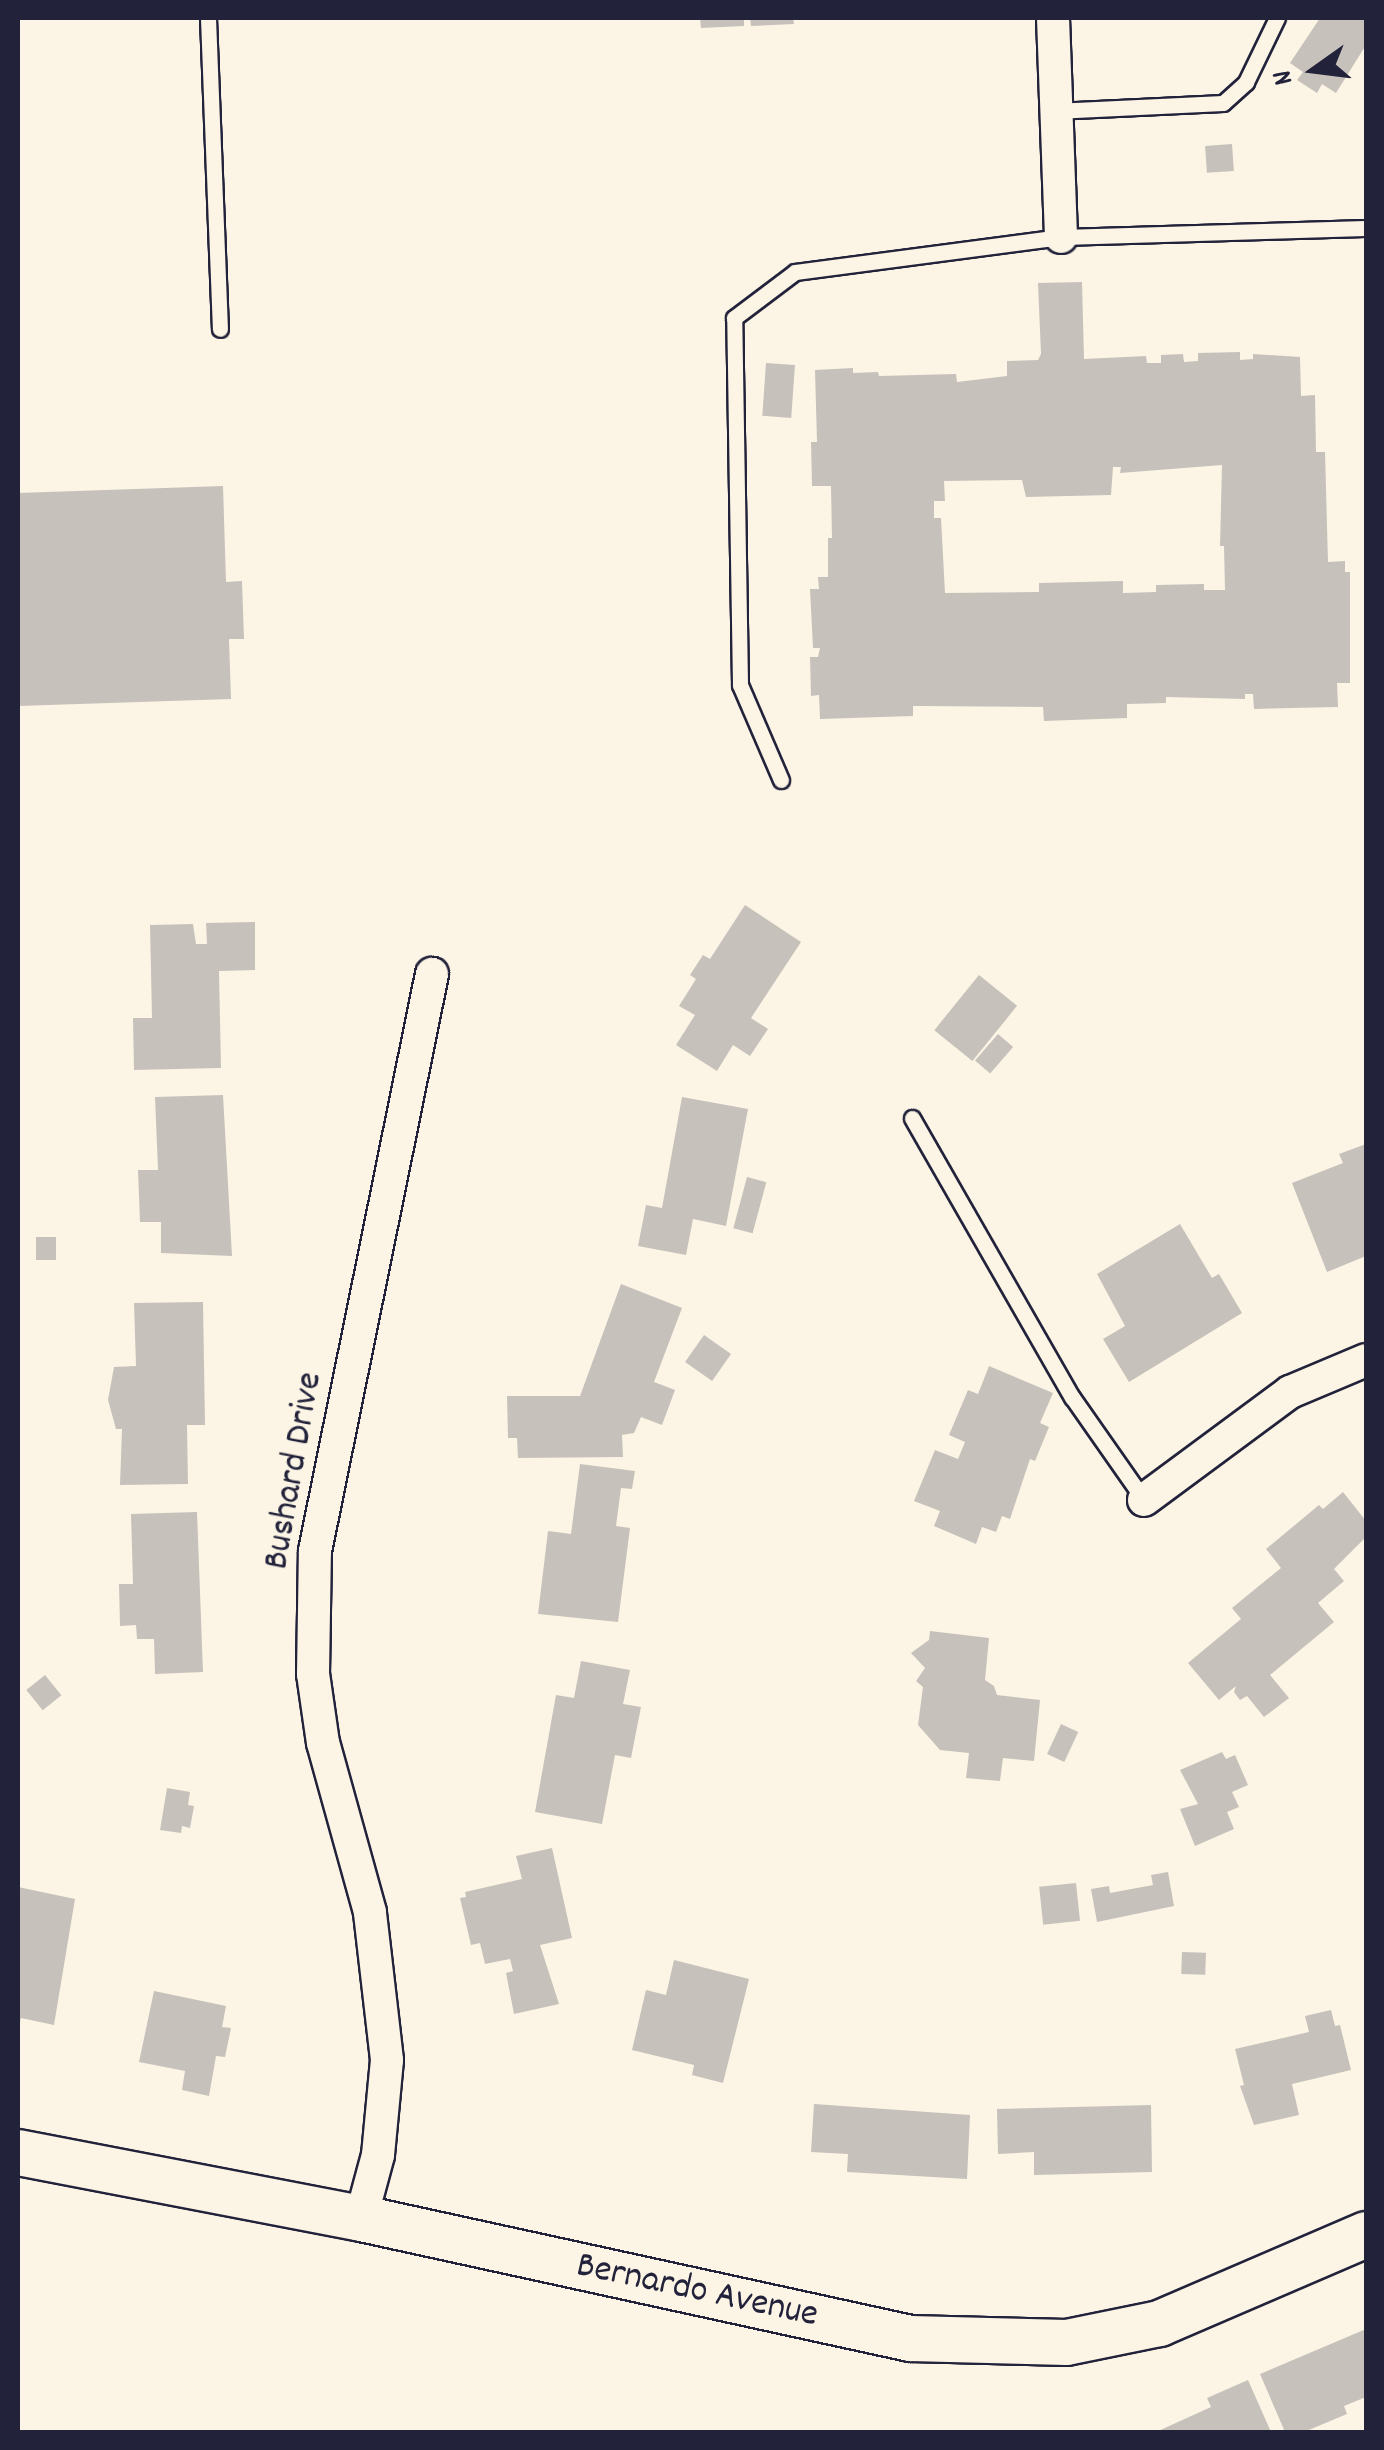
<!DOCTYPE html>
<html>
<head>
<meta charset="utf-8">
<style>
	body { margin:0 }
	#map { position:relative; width:1384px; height:2450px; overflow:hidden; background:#fcf5e5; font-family:Dekko,sans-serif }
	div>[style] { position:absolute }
	.building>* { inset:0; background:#c6c1bb; transform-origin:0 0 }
	.roads { filter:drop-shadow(2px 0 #22223b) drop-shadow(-2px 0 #22223b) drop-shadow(0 2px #22223b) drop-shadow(0 -2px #22223b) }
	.lane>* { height:15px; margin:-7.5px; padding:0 7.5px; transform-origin:7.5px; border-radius:7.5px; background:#fcf5e5 }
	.street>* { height:32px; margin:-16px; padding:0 16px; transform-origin:16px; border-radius:16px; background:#fcf5e5 }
	.secondary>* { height:45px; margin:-22.5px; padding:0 22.5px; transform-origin:22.5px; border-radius:22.5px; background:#fcf5e5 }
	span { translate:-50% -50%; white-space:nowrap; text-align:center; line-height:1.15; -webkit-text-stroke:9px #fcf5e5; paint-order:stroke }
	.street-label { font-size:38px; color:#22223b }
	.frame { position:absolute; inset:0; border:20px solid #22223b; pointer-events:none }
	.north { position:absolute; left:1264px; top:20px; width:100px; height:100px; -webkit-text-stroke:8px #fcf5e5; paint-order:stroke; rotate:256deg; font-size:28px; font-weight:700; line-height:40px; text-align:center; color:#22223b }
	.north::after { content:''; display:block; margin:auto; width:35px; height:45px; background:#22223b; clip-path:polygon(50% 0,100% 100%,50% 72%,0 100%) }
</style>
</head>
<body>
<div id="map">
	<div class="building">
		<i style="clip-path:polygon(700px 18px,744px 18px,744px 26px,701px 28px)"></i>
		<i style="clip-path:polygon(750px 18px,793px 18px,794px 24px,751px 26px)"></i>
		<i style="clip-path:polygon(1320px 18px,1366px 18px,1366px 45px,1336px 93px,1322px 84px,1317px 93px,1297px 80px,1303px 72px,1290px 63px)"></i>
		<i style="left:1232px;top:144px;width:27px;height:27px;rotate:86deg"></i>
		<i style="clip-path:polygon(evenodd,1082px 282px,1084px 359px,1146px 356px,1147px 363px,1161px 363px,1161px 355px,1183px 354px,1184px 362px,1198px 361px,1198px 353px,1240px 352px,1240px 360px,1253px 359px,1253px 354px,1300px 357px,1301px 396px,1315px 395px,1316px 452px,1325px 452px,1328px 562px,1345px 561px,1345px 572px,1350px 572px,1350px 683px,1337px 683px,1338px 707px,1254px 709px,1253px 694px,1245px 694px,1245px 699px,1166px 697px,1166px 703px,1127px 704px,1127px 718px,1044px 721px,1043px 707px,920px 706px,913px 706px,913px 716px,820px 719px,819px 695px,811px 696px,810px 657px,818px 657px,820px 648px,813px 648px,810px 589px,819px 589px,818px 577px,828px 577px,828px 538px,832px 538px,831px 486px,812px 486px,811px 442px,817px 442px,815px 370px,853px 368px,853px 373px,878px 372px,879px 376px,956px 374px,957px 382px,1007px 376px,1007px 361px,1038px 360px,1041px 354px,1038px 283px,1082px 282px,1222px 465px,1220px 546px,1224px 546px,1225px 590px,1204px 590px,1204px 584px,1156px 585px,1156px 592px,1123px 593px,1123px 581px,1039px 583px,1039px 592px,945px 593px,941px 518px,934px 518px,934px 501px,945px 501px,944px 481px,1022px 480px,1026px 497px,1111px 495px,1113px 467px,1121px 467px,1120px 473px,1222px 465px)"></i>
		<i style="left:766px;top:363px;width:29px;height:53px;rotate:4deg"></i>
		<i style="clip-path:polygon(223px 486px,226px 582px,242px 581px,244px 639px,229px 639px,231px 699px,18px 706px,18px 493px)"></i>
		<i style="clip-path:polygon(745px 905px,801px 942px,751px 1018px,768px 1029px,750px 1056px,733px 1045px,717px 1071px,676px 1045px,695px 1015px,679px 1006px,696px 979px,690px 975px,703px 955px,710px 959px)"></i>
		<i style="clip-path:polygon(255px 922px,255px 970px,219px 971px,221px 1068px,134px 1070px,133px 1018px,152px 1018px,150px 925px,193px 924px,196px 944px,207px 944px,206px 923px)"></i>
		<i style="left:979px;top:975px;width:49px;height:71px;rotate:39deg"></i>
		<i style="left:998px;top:1034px;width:20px;height:35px;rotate:41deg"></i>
		<i style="clip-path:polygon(223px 1095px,232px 1256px,161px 1253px,161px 1222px,140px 1222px,138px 1170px,158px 1170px,155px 1097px)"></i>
		<i style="clip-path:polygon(682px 1097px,748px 1109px,726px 1226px,693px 1219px,686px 1255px,638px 1246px,646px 1205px,662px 1208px)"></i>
		<i style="clip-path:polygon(1366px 1144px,1366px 1256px,1327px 1272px,1292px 1183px,1343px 1163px,1339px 1154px)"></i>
		<i style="left:747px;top:1177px;width:20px;height:53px;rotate:15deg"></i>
		<i style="clip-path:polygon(1180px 1224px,1212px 1278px,1219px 1274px,1242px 1313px,1129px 1382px,1103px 1339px,1125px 1326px,1097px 1274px)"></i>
		<i style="left:36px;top:1237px;width:20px;height:23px"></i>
		<i style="clip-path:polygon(621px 1284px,682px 1308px,654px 1382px,675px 1390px,662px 1425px,641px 1417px,634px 1433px,622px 1435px,623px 1457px,518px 1458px,517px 1438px,508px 1438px,507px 1396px,580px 1396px)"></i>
		<i style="clip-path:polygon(203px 1302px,205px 1425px,187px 1425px,188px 1484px,120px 1485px,122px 1429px,116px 1429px,108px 1400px,114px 1367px,136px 1366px,134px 1303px)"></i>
		<i style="left:704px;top:1335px;width:33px;height:33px;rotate:35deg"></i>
		<i style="clip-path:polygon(989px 1366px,1053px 1393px,1040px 1423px,1049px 1427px,1035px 1461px,1030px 1459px,1010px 1519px,1002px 1516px,996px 1532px,982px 1527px,976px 1544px,934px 1526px,940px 1511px,914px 1501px,935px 1450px,958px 1459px,965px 1442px,949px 1435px,968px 1390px,978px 1394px)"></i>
		<i style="clip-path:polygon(580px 1464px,635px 1471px,632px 1489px,621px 1488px,616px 1526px,630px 1528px,618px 1622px,538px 1614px,548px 1531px,571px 1534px)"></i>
		<i style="clip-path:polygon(1343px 1492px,1366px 1521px,1366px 1537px,1334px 1569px,1344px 1581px,1318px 1603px,1334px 1622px,1270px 1675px,1289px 1698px,1264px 1717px,1247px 1696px,1240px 1700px,1234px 1692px,1236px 1686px,1219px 1700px,1188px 1663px,1241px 1619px,1232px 1608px,1281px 1568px,1266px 1549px,1319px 1505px,1323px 1509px)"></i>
		<i style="clip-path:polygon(197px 1512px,203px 1672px,155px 1674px,154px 1639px,137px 1639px,136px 1625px,120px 1626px,119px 1584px,133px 1584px,131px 1514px)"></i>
		<i style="clip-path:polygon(930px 1631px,989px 1638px,985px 1680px,994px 1686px,997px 1695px,1040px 1700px,1034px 1761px,1003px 1758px,1000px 1781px,966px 1778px,969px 1753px,940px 1750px,918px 1725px,923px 1687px,916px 1681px,925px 1668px,911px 1653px,929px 1640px)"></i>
		<i style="clip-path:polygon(581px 1661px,630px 1670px,623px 1704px,641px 1707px,631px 1758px,615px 1755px,602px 1824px,535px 1812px,556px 1695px,574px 1698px)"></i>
		<i style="left:45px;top:1675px;width:26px;height:24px;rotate:51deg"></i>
		<i style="left:1061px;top:1724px;width:19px;height:33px;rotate:25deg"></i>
		<i style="clip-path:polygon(1222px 1752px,1226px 1759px,1235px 1755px,1248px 1785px,1232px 1792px,1239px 1807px,1227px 1812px,1234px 1829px,1195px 1846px,1180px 1809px,1198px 1804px,1180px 1770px)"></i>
		<i style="clip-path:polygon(167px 1788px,190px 1792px,188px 1805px,194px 1806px,190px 1828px,182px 1826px,181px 1833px,160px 1830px)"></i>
		<i style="clip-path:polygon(552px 1848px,572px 1938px,540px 1945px,559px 2004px,514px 2014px,506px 1973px,513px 1971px,510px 1959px,485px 1964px,480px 1943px,471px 1945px,460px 1898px,466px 1897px,465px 1892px,522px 1879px,516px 1856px)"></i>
		<i style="clip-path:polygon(1168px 1872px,1174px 1906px,1097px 1922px,1091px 1889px,1109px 1886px,1110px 1893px,1153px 1885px,1151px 1875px)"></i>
		<i style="left:1076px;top:1883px;width:38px;height:37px;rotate:84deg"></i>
		<i style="clip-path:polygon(18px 1887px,75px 1899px,54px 2025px,21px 2018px,18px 2029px)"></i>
		<i style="left:1182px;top:1952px;width:24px;height:22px;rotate:2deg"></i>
		<i style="clip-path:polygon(674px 1960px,749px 1979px,723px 2083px,692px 2075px,694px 2065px,632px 2050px,646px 1990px,666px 1995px)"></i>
		<i style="clip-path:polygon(154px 1991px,226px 2006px,222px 2027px,231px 2028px,225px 2057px,216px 2056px,209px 2096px,182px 2090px,185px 2071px,139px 2062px)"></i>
		<i style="clip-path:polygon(1331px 2010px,1335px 2026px,1340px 2025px,1351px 2070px,1292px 2084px,1299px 2115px,1254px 2125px,1240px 2086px,1244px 2085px,1235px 2049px,1309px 2032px,1305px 2016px)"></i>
		<i style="clip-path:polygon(814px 2104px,970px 2115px,967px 2179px,847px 2172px,848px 2154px,811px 2152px)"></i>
		<i style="clip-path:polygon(1151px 2105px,1152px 2172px,1034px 2175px,1034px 2152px,998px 2154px,997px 2109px)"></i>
		<i style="clip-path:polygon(1366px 2329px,1366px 2397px,1344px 2406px,1347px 2414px,1304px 2432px,1285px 2432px,1260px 2374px)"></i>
		<i style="clip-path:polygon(1248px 2380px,1271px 2432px,1156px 2432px,1211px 2407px,1207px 2398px)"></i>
	</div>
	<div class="roads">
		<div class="lane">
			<i style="left:208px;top:18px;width:311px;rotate:87.8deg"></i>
			<i style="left:1054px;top:111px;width:169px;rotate:-2.7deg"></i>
			<i style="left:1223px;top:103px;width:31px;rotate:-42deg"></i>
			<i style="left:1246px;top:82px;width:71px;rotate:-64.2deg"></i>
			<i style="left:781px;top:780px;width:103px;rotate:-113.3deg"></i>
			<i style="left:740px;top:685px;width:367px;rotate:-90.9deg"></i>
			<i style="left:734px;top:318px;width:76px;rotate:-37deg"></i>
			<i style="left:795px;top:272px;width:268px;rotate:-7.5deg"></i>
			<i style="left:1061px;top:237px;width:305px;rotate:-1.7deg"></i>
			<i style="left:912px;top:1118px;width:322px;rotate:60.2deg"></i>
			<i style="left:1072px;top:1397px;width:126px;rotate:55deg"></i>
		</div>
		<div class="street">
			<i style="left:1053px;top:18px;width:219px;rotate:87.9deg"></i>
			<i style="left:1144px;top:1500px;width:182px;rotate:-36.5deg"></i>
			<i style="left:1290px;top:1392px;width:82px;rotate:-22.8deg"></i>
			<i style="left:361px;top:2218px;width:65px;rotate:-74.9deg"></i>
			<i style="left:378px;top:2155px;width:95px;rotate:-84.6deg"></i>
			<i style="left:387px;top:2060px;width:149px;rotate:-96.6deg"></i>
			<i style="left:370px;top:1912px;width:175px;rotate:-105.5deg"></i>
			<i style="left:323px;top:1743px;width:70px;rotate:-98.2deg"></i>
			<i style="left:313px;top:1674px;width:123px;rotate:-89.1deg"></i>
			<i style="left:315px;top:1551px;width:589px;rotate:-78.54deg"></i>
		</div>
		<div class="secondary">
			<i style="left:18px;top:2152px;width:349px;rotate:10.9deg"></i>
			<i style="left:361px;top:2218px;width:562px;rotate:12.33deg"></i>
			<i style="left:910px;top:2338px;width:156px;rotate:1.5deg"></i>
			<i style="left:1066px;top:2342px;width:95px;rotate:-11.5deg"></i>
			<i style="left:1159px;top:2323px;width:225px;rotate:-23.3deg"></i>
		</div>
	</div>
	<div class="street-label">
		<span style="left:295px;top:1471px;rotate:-80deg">Bushard Drive</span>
		<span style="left:697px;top:2292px;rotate:12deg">Bernardo Avenue</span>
	</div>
	<div class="frame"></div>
	<div class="north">N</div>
</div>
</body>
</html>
